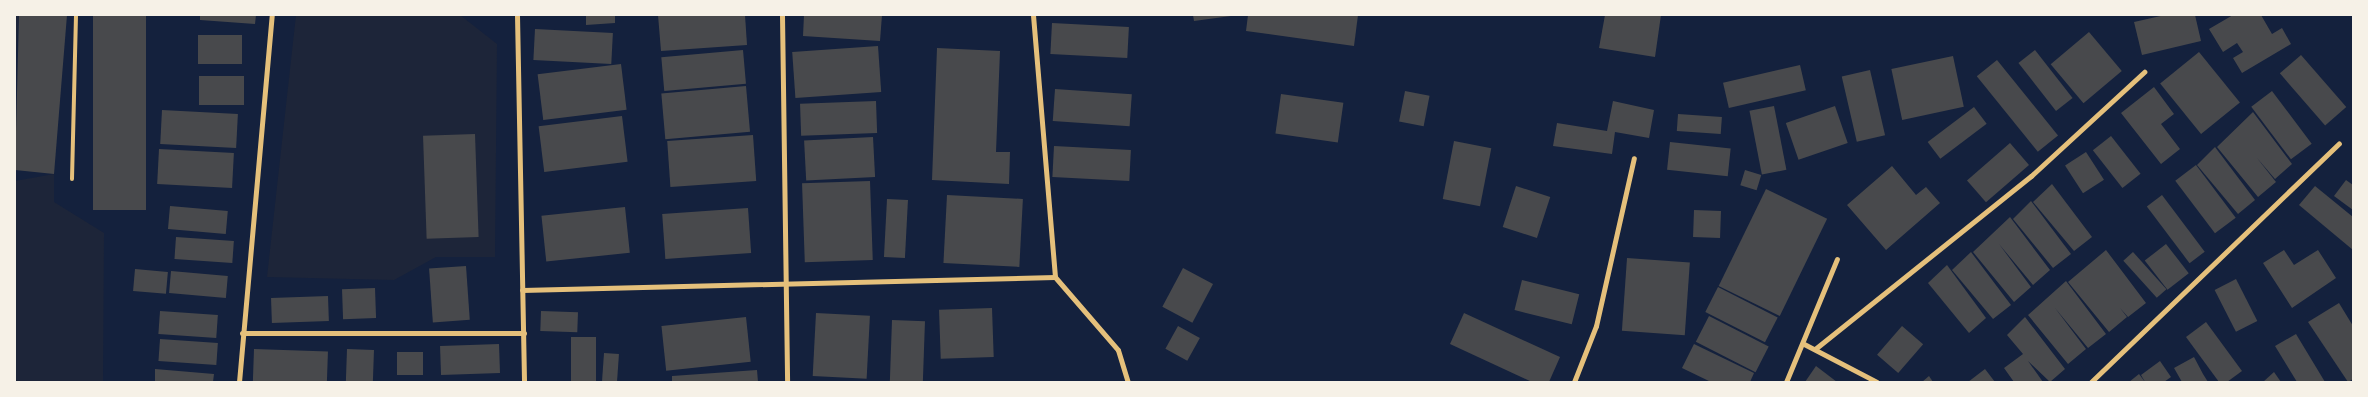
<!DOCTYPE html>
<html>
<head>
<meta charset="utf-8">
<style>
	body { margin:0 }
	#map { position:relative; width:2368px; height:397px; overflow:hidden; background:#14213d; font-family:"Alegreya Sans",sans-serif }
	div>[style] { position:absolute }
	.green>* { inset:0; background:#1d2539 }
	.building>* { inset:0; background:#48494c; transform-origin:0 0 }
	.service>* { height:4px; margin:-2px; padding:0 2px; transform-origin:2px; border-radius:2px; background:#e5c07b }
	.minor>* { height:5px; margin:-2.5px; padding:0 2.5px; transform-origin:2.5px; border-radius:2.5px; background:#e5c07b }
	span { translate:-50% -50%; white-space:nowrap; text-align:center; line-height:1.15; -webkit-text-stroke:5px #f6f1e7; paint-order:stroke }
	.frame { position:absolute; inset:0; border:16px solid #f6f1e7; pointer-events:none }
</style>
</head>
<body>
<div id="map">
	<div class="green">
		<i style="clip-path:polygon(15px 15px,19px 15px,15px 67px)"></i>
		<i style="clip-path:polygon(296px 15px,460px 15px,497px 44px,495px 257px,436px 257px,394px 280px,267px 277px)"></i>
		<i style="clip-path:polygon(54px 174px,54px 202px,104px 233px,103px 382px,15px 382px,15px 181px)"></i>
	</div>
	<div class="building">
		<i style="clip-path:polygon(19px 15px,67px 15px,54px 174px,15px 170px)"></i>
		<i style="left:93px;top:15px;width:53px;height:195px"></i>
		<i style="clip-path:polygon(200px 15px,256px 15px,255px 24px,200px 20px)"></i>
		<i style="clip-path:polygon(586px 15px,615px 15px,615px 23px,586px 25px)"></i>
		<i style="clip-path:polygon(658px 15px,745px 15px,747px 45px,661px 51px)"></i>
		<i style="clip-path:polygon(804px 15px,882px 15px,880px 41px,803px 36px)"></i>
		<i style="clip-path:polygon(1193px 15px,1231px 15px,1231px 16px,1194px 21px)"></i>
		<i style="clip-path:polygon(1248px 15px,1358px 15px,1354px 46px,1246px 31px)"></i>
		<i style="clip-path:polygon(1605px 15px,1661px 15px,1655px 57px,1599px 48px)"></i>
		<i style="clip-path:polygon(2165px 15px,2195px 15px,2201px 41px,2142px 55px,2134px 22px)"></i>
		<i style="clip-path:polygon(2233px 15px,2261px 15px,2272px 34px,2282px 28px,2291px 44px,2242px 73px,2233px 58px,2243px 52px,2237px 43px,2223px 52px,2209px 29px)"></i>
		<i style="left:1052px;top:23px;width:77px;height:31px;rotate:3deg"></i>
		<i style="left:535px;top:29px;width:78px;height:31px;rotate:3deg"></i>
		<i style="left:2089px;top:32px;width:51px;height:50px;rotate:50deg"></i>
		<i style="left:198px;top:35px;width:44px;height:29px"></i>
		<i style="left:878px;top:46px;width:46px;height:86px;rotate:86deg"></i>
		<i style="clip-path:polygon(937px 48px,1000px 51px,996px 152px,1010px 152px,1009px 184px,932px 180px)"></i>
		<i style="left:743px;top:50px;width:34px;height:82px;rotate:85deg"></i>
		<i style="left:2035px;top:50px;width:61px;height:21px;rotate:52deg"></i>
		<i style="left:2199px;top:52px;width:65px;height:50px;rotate:51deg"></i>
		<i style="left:2301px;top:55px;width:69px;height:28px;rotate:49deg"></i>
		<i style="left:1953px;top:56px;width:52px;height:63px;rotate:78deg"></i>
		<i style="left:1997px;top:60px;width:97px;height:26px;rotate:51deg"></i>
		<i style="left:621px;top:64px;width:46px;height:84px;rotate:83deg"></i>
		<i style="left:1800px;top:65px;width:26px;height:79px;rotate:77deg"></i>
		<i style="left:1870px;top:70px;width:67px;height:29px;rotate:77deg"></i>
		<i style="left:199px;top:76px;width:45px;height:29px"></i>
		<i style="left:746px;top:86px;width:46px;height:85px;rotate:85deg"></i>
		<i style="clip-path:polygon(2154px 87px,2174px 114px,2161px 124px,2180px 149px,2161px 164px,2121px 113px)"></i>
		<i style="left:1055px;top:89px;width:77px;height:32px;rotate:4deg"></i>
		<i style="left:1405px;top:91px;width:25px;height:31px;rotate:11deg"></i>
		<i style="left:2272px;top:91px;width:66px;height:26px;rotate:53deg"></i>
		<i style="left:1281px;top:94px;width:63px;height:40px;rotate:8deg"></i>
		<i style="left:876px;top:101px;width:32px;height:76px;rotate:88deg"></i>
		<i style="clip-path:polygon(1613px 101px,1654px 110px,1649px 138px,1615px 132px,1612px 154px,1553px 146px,1557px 123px,1607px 131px)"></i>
		<i style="left:1774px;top:106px;width:65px;height:25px;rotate:79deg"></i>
		<i style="left:1835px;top:106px;width:39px;height:52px;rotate:71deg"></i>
		<i style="left:1974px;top:107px;width:21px;height:58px;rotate:53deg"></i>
		<i style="left:162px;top:110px;width:76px;height:34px;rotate:3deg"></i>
		<i style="clip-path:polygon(2253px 112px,2292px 164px,2275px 179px,2257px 158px,2276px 182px,2258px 197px,2217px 147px)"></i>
		<i style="left:1678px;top:114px;width:44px;height:17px;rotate:4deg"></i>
		<i style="left:622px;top:116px;width:46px;height:84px;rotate:83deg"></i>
		<i style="left:475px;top:134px;width:103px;height:52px;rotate:88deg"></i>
		<i style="left:753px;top:135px;width:46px;height:86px;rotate:86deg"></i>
		<i style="left:2111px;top:136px;width:48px;height:23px;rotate:52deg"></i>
		<i style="left:873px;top:137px;width:40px;height:69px;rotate:87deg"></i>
		<i style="left:1454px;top:141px;width:38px;height:59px;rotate:11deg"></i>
		<i style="left:1670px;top:142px;width:61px;height:28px;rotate:6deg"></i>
		<i style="left:2010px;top:143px;width:29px;height:57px;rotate:49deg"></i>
		<i style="left:1054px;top:146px;width:77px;height:31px;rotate:3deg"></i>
		<i style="clip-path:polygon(2215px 147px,2255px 200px,2238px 214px,2197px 165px)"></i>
		<i style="left:159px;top:149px;width:75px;height:35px;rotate:3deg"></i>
		<i style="left:2086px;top:152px;width:33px;height:25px;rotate:57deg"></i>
		<i style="left:2196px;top:165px;width:66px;height:26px;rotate:53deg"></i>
		<i style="clip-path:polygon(1892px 166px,1916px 195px,1926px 187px,1940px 203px,1886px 250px,1847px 205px)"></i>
		<i style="left:1745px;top:170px;width:17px;height:16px;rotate:17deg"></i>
		<i style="clip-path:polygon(2346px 180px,2353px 185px,2353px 210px,2334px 196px)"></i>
		<i style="left:870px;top:181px;width:79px;height:68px;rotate:88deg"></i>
		<i style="clip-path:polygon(2052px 184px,2092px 237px,2074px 251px,2033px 202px)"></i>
		<i style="left:1516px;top:186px;width:36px;height:43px;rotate:18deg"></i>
		<i style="clip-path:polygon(2315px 186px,2353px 217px,2353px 250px,2299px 205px)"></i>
		<i style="left:1766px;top:189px;width:68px;height:108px;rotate:26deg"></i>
		<i style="left:947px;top:195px;width:76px;height:68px;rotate:3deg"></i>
		<i style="left:2162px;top:195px;width:71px;height:19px;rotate:53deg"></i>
		<i style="left:887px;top:199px;width:21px;height:58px;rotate:3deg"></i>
		<i style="clip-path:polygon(2031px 201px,2071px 254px,2053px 268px,2013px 219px)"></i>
		<i style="left:170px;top:206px;width:58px;height:23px;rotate:5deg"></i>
		<i style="left:625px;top:207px;width:46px;height:84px;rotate:84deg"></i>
		<i style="left:748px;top:208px;width:45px;height:86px;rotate:86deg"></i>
		<i style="left:1694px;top:210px;width:27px;height:27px;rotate:2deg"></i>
		<i style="clip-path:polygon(2010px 217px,2050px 270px,2033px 285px,1999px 244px,2031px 287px,2014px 302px,1973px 252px)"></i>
		<i style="left:176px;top:237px;width:58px;height:22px;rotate:4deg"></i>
		<i style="left:2166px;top:244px;width:37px;height:27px;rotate:52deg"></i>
		<i style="clip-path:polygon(2106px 250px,2146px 303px,2128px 317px,2120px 308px,2127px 317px,2109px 332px,2068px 282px)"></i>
		<i style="clip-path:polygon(2284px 250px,2294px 265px,2318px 250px,2336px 278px,2292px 308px,2263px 263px)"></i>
		<i style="clip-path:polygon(1971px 252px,2011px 305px,1993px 319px,1952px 270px)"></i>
		<i style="left:2133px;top:252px;width:50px;height:13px;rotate:48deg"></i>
		<i style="left:1627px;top:258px;width:63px;height:73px;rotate:4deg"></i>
		<i style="clip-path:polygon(1947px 265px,1986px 318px,1969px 333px,1928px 283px)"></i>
		<i style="left:466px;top:266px;width:54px;height:37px;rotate:86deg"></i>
		<i style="left:1183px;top:268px;width:34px;height:44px;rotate:28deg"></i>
		<i style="left:135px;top:269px;width:33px;height:22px;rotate:5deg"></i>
		<i style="left:171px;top:271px;width:57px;height:22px;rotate:5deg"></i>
		<i style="left:2236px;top:279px;width:47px;height:24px;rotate:63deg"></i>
		<i style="left:1522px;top:280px;width:59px;height:31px;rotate:14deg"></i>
		<i style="clip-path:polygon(2066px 281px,2106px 334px,2088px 348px,2055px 308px,2086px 349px,2068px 364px,2028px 315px)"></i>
		<i style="left:1718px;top:287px;width:67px;height:28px;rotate:27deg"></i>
		<i style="left:375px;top:288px;width:30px;height:33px;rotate:88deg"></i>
		<i style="left:328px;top:296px;width:25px;height:57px;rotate:88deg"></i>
		<i style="clip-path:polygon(2339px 303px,2353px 326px,2353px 379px,2348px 382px,2308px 322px)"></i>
		<i style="left:992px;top:308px;width:49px;height:53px;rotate:88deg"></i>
		<i style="left:160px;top:311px;width:58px;height:23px;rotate:4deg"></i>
		<i style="left:541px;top:311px;width:37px;height:20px;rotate:2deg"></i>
		<i style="left:816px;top:313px;width:54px;height:63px;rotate:3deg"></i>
		<i style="clip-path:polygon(1464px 313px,1560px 357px,1549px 382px,1532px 382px,1450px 344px)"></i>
		<i style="left:1709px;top:316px;width:67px;height:29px;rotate:27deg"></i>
		<i style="left:746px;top:317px;width:45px;height:85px;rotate:84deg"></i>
		<i style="clip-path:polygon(2025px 317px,2065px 369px,2050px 382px,2028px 361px,2043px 382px,2014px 382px,2004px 368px,2023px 354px,2007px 335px)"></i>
		<i style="left:892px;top:320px;width:33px;height:62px;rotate:2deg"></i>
		<i style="clip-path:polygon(2206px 322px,2242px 371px,2227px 382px,2219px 382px,2186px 337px)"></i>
		<i style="left:1178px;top:326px;width:25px;height:26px;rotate:29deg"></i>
		<i style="left:1902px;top:326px;width:28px;height:38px;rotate:41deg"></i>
		<i style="clip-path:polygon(2296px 334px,2325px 382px,2297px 382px,2275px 346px)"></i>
		<i style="left:571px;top:337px;width:25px;height:45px"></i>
		<i style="left:160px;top:339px;width:58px;height:22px;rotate:4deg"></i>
		<i style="left:499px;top:344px;width:29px;height:59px;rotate:88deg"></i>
		<i style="clip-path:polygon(1694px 344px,1754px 373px,1750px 382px,1711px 382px,1682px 368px)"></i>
		<i style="left:254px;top:349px;width:74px;height:33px;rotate:2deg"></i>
		<i style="left:347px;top:349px;width:27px;height:33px;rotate:2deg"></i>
		<i style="left:397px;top:352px;width:26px;height:23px"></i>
		<i style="left:604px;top:353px;width:15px;height:29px;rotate:4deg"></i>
		<i style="clip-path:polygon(2194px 357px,2203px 374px,2208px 382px,2182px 382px,2174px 368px)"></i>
		<i style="clip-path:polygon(2160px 361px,2171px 377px,2164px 382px,2145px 382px,2141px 375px)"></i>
		<i style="clip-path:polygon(1816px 366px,1837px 382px,1805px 382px)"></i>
		<i style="clip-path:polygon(155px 369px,214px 374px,213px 382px,155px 382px)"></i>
		<i style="clip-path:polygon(1985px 369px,1995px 382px,1968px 382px)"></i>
		<i style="clip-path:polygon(757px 370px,758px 382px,672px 382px,672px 376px)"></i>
		<i style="clip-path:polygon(2274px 372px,2281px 382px,2263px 382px)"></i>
		<i style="clip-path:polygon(2139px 374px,2145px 382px,2129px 382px)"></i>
		<i style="clip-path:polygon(1929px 376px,1933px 382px,1922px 382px)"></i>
	</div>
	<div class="service">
		<i style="left:72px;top:179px;width:164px;rotate:-88.6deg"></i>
	</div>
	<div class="minor">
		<i style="left:517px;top:15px;width:367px;rotate:88.9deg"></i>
		<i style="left:782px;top:15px;width:367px;rotate:89.2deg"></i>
		<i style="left:1033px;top:15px;width:263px;rotate:85.2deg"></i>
		<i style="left:1055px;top:277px;width:96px;rotate:49.2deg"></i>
		<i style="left:1118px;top:350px;width:34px;rotate:73deg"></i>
		<i style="left:522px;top:290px;width:533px;rotate:-1.4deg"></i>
		<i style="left:242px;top:333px;width:282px"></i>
		<i style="left:1804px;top:344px;width:82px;rotate:27.5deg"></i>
		<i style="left:1815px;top:349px;width:277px;rotate:-38.7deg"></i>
		<i style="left:2031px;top:176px;width:154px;rotate:-42.6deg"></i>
		<i style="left:239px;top:382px;width:368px;rotate:-84.9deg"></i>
		<i style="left:1574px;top:382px;width:60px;rotate:-68.6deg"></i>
		<i style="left:1596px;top:326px;width:172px;rotate:-77.3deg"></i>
		<i style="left:1786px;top:382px;width:133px;rotate:-67.5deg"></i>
		<i style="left:2091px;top:382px;width:344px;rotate:-43.9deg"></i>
	</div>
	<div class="frame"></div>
</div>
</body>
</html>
